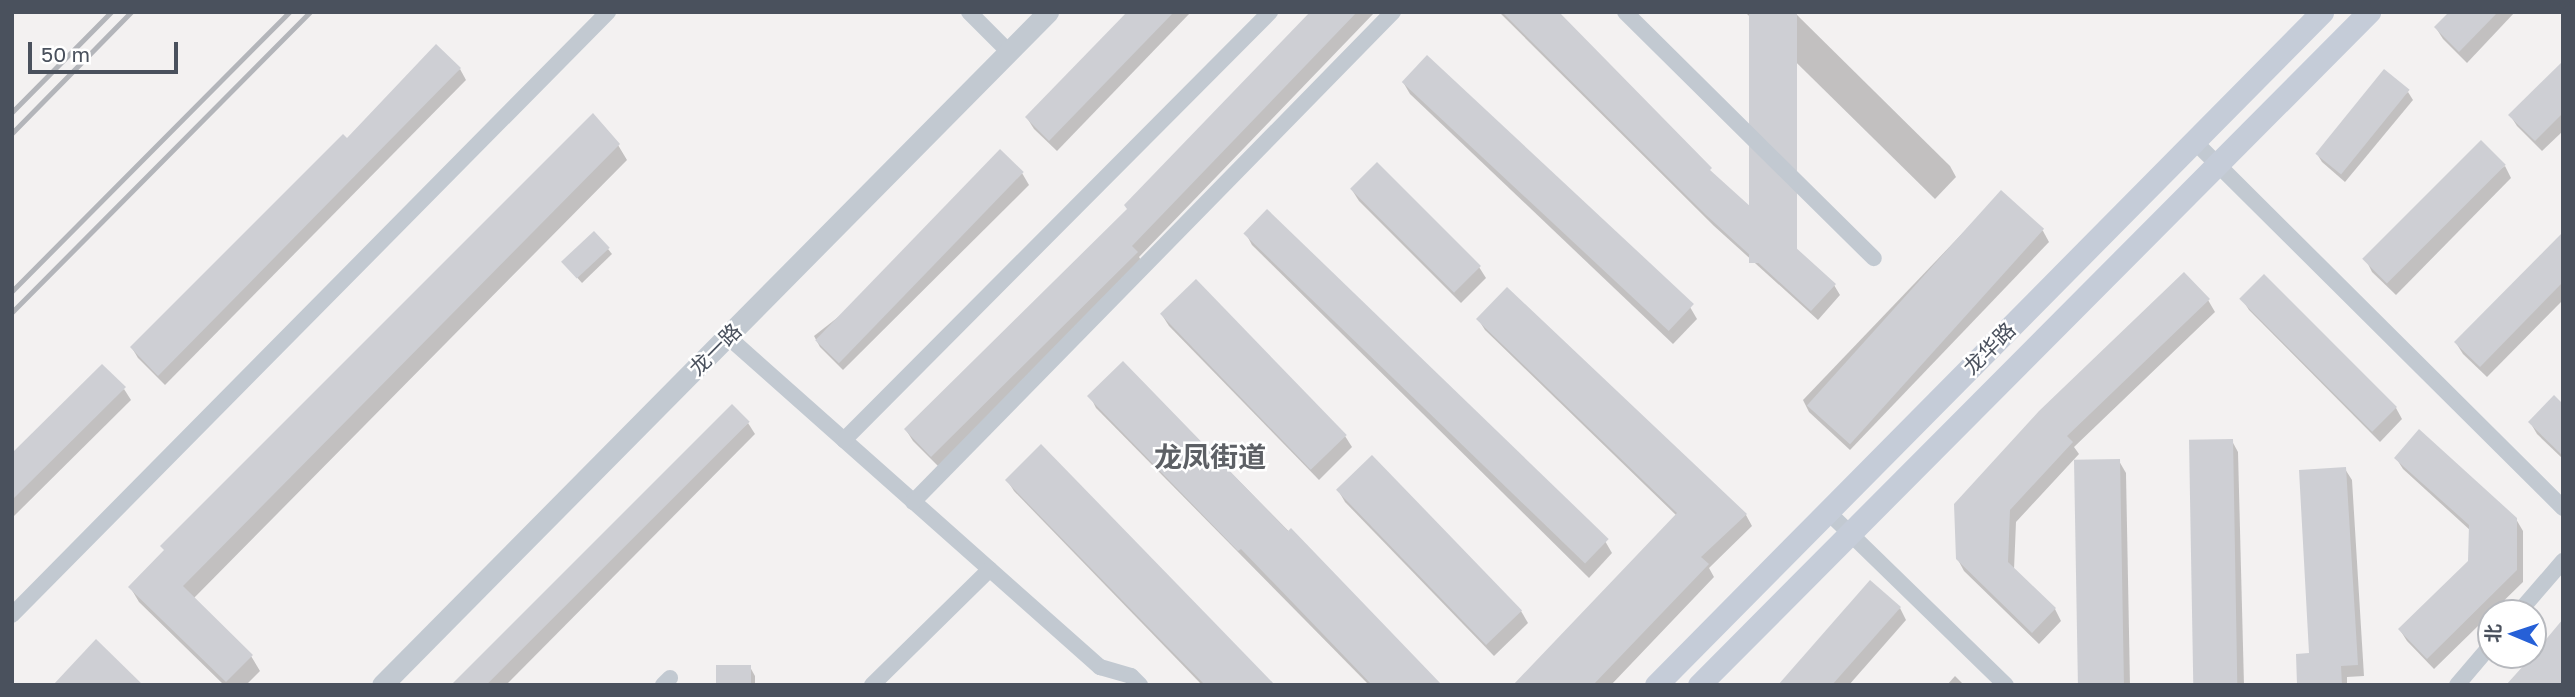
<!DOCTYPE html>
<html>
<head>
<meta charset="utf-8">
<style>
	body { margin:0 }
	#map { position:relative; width:2575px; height:697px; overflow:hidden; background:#f3f1f1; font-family:"Golos Text","Noto Sans SC",sans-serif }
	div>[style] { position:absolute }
	.shadow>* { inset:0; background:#0003 }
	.building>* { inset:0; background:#cecfd4; transform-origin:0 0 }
	.minor>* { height:16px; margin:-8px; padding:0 8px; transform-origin:8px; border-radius:8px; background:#c2c9d1 }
	.tertiary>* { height:21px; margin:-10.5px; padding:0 10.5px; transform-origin:10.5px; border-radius:10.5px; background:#c2c9d1 }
	.secondary>* { height:23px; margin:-11.5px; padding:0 11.5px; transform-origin:11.5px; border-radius:11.5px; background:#c5ccd8 }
	.rail>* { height:5px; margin:-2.5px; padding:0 2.5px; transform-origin:2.5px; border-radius:2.5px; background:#b3b5ba }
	span { translate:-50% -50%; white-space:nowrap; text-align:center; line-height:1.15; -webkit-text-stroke:5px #fff; paint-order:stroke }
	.street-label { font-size:21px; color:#4a515d }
	.district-label { font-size:28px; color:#5d6065; font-weight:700 }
	.frame { position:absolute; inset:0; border:14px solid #4a515d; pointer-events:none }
	.north { position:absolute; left:2477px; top:599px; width:70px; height:70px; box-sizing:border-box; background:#fff; border:2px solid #b7b9be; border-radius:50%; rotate:272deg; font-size:19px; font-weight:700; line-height:28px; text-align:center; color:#4a515d }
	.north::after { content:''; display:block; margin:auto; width:24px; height:32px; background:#2660d7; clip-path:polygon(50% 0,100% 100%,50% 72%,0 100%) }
	.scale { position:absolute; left:28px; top:42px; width:150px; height:32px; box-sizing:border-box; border:4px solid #4a515d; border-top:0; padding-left:9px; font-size:21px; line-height:24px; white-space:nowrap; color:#4a515d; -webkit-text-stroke:5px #fff; paint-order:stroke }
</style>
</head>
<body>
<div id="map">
	<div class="shadow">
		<i style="clip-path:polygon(1129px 12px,1191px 12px,1057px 151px,1034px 129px,1027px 118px)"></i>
		<i style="clip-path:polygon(1313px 12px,1375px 12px,1139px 257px,1144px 265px,939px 467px,913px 441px,906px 430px,1128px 210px)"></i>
		<i style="clip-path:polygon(1499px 12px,1557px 12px,1716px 177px,1834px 285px,1840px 295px,1818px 320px,1714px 226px)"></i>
		<i style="clip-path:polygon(1745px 12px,1794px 12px,1950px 166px,1956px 177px,1935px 199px)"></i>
		<i style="clip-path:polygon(2451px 12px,2515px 12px,2467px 63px,2443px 39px,2436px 28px)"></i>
		<i style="clip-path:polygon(2563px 63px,2563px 131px,2542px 151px,2517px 126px,2510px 115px)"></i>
		<i style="clip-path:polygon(460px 69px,466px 80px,165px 385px,138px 358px,132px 348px,347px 140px)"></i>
		<i style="clip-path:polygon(1403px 82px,1690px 307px,1697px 319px,1673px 344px,1410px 94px)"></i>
		<i style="clip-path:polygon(2408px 92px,2413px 100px,2345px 182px,2322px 162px,2317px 154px)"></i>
		<i style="clip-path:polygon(618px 145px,627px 160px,193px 599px,251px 656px,260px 671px,246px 685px,224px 685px,139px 602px,130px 587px)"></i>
		<i style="clip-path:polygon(2505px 166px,2511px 178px,2396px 295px,2372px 272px,2366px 260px)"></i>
		<i style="clip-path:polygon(1022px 173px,1029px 185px,843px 370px,820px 347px,814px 336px)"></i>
		<i style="clip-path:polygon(1352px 190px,1479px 267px,1486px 278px,1461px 303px,1359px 201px)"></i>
		<i style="clip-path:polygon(2001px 193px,2043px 231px,2049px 242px,1850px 450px,1809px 412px,1803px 400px)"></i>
		<i style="clip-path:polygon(1246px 234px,1605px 541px,1612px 553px,1589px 578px,1252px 245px)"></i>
		<i style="clip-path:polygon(2563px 235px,2563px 300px,2487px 377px,2463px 354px,2456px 343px)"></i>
		<i style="clip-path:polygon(608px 249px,612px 254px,582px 283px,564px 263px)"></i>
		<i style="clip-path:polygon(2242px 299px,2396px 408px,2402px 419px,2380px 442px,2249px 310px)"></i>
		<i style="clip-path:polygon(2208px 300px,2215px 312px,2074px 447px,2079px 454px,2016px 522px,2014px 570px,2055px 609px,2061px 621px,2039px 644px,1964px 571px,1957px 558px,1956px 504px)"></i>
		<i style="clip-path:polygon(1162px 315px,1345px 436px,1352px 447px,1319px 480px,1169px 326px)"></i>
		<i style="clip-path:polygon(1478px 319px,1746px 515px,1752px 526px,1709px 568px,1714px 577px,1611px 685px,1516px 685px,1677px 516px,1485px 330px)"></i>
		<i style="clip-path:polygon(1123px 363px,1440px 685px,1369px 685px,1096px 408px,1090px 396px)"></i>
		<i style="clip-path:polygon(124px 389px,131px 400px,12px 518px,12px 456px)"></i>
		<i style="clip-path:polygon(2563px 406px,2563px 459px,2537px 434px,2530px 422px)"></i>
		<i style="clip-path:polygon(748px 423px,755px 434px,506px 685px,455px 685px)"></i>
		<i style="clip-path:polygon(2232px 441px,2238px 452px,2244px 685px,2197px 685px)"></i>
		<i style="clip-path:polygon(2396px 458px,2516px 519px,2523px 531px,2523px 582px,2434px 669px,2407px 641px,2400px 630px,2469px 561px,2471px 531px,2403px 469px)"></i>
		<i style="clip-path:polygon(2119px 461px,2126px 473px,2130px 685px,2080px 685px)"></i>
		<i style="clip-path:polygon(2345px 469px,2352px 480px,2364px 676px,2347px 677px,2347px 685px,2299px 685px,2311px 655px)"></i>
		<i style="clip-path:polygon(1007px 480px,1273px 685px,1202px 685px,1014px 491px)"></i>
		<i style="clip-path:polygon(1338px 490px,1521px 611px,1528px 623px,1494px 656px,1345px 502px)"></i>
		<i style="clip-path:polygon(1900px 608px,1906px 620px,1849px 685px,1780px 685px)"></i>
		<i style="clip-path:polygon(750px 667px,755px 676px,755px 685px,718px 685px)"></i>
		<i style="clip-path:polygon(1955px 676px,1964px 685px,1947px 685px)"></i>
	</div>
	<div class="building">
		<i style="clip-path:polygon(1127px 12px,1174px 12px,1049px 141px,1025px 117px)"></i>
		<i style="clip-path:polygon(1310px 12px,1357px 12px,1132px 246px,1138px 252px,931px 457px,904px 429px,1127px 209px,1124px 205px)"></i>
		<i style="clip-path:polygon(1502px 12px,1559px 12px,1712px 168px,1710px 170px,1836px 284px,1811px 311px,1706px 215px)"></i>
		<i style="left:1749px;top:12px;width:48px;height:251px"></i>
		<i style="clip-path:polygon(2449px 12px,2498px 12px,2459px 52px,2434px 27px)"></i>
		<i style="clip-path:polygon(436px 44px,461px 68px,158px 376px,130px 347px,343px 134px,347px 138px)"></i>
		<i style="left:1427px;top:55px;width:365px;height:37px;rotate:43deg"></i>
		<i style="clip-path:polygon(2563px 61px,2563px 113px,2535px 141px,2508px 115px)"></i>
		<i style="left:2384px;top:69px;width:33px;height:109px;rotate:39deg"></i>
		<i style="clip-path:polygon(593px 113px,620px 144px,183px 586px,253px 655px,226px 682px,128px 587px,164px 550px,160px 546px)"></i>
		<i style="left:2481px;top:140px;width:35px;height:168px;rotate:45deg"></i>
		<i style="left:1000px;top:149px;width:33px;height:266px;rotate:44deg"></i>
		<i style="left:1377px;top:162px;width:147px;height:38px;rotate:45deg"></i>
		<i style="left:2001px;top:190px;width:58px;height:290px;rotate:42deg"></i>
		<i style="left:1267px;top:209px;width:475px;height:34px;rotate:44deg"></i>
		<i style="left:594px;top:231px;width:23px;height:45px;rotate:47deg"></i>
		<i style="clip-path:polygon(2563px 232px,2563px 282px,2480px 367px,2454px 342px)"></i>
		<i style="clip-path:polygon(2184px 272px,2210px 299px,2067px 436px,2073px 442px,2010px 510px,2008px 562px,2056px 608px,2032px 633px,1956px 559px,1954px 504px,2039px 411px)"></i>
		<i style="left:2264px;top:274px;width:188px;height:35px;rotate:45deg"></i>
		<i style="left:1196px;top:279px;width:217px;height:50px;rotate:46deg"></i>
		<i style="clip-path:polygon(1507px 287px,1747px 514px,1701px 557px,1709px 564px,1593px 685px,1513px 685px,1677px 513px,1476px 319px)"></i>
		<i style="clip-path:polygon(1123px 361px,1288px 531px,1291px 528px,1442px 685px,1372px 685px,1241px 549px,1238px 551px,1087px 396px)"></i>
		<i style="clip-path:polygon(102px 364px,126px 387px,12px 500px,12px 453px)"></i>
		<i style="clip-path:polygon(2554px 395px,2563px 404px,2563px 456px,2528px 422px)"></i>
		<i style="left:732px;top:404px;width:25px;height:397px;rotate:45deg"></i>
		<i style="clip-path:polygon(2419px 429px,2517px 518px,2517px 570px,2427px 659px,2398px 629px,2468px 561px,2469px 525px,2394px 458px)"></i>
		<i style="left:2233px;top:439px;width:246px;height:44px;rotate:89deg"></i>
		<i style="clip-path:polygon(1041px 444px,1210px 618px,1275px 685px,1205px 685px,1156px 635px,1005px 480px)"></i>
		<i style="left:1372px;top:455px;width:216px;height:50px;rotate:46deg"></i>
		<i style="left:2120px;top:459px;width:224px;height:46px;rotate:89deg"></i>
		<i style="clip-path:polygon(2346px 467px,2358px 665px,2341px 666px,2342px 685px,2297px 685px,2296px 654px,2309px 653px,2299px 470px)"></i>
		<i style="clip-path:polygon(1870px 580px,1901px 607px,1832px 685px,1778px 685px)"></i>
		<i style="clip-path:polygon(2563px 619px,2563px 685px,2506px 685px,2533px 655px)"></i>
		<i style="clip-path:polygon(96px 639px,143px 685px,53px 685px)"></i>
		<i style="left:716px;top:665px;width:35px;height:20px"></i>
	</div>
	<div class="minor">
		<i style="left:969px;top:12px;width:57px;rotate:45deg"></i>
		<i style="left:1625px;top:12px;width:350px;rotate:44.7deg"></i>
		<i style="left:2193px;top:140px;width:522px;rotate:44.84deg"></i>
		<i style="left:727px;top:336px;width:499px;rotate:41.6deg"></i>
		<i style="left:1100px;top:667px;width:32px;rotate:16deg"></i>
		<i style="left:1131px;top:676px;width:13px;rotate:45deg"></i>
		<i style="left:844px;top:440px;width:604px;rotate:-45.13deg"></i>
		<i style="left:913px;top:502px;width:686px;rotate:-45.59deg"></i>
		<i style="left:1828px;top:512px;width:248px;rotate:44.2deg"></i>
		<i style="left:2518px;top:613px;width:69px;rotate:-49.1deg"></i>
		<i style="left:12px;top:615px;width:848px;rotate:-45.33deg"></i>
		<i style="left:663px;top:685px;width:10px;rotate:-45deg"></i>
		<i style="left:872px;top:685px;width:165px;rotate:-44.5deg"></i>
		<i style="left:2457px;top:685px;width:52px;rotate:-49.6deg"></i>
	</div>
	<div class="tertiary">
		<i style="left:382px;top:685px;width:947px;rotate:-45.3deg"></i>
	</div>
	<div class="secondary">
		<i style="left:1656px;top:685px;width:947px;rotate:-45.3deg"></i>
		<i style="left:1699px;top:685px;width:950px;rotate:-45.13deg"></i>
	</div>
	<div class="rail">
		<i style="left:12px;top:112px;width:141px;rotate:-45.3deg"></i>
		<i style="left:12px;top:133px;width:170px;rotate:-45.5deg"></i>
		<i style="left:12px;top:291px;width:393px;rotate:-45.2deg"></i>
		<i style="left:12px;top:312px;width:423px;rotate:-45.2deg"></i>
	</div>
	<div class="street-label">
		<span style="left:1989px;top:348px;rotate:-45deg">龙华路</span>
		<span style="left:715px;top:349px;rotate:-45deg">龙一路</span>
	</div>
	<div class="district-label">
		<span style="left:1210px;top:457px">龙凤街道</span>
	</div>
	<div class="frame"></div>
	<div class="north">北</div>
	<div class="scale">50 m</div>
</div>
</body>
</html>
